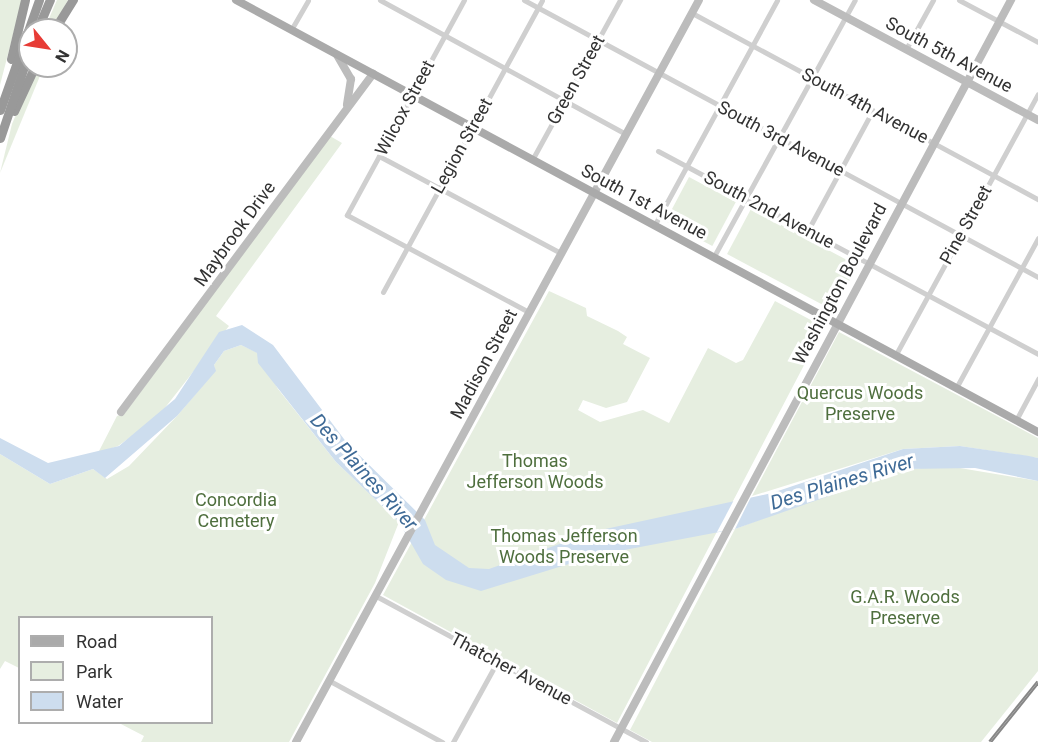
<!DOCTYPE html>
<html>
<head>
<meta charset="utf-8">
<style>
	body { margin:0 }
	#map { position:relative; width:1038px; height:742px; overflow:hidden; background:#fff; font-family:Roboto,sans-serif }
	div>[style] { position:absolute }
	.green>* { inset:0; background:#e6eee0; transform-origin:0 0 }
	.water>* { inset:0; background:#cdddee }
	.pier>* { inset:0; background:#fff }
	.street>* { height:5px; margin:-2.5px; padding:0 2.5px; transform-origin:2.5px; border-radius:2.5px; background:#cfcfcf }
	.secondary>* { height:8px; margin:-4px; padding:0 4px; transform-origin:4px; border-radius:4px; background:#bcbcbc }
	.primary>* { height:8px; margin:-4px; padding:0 4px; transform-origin:4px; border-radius:4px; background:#aaa }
	.highway>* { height:9px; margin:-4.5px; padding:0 4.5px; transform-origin:4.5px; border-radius:4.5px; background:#999 }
	.rail>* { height:4px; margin-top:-2px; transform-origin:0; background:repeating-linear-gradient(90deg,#fff 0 4.5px,#878787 0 9px); box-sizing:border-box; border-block:2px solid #878787 }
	span { translate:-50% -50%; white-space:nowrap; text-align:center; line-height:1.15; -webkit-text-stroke:6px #fff; paint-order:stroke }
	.street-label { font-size:18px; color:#323232 }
	.park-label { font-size:18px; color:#4f6f3e }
	.water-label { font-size:20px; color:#3e6a96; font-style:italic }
	.legend { position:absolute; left:18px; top:616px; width:195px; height:108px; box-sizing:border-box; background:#fff; border:2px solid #adadad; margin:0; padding:8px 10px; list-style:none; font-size:18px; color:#323232 }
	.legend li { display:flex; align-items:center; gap:12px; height:30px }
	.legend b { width:30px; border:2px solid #adadad }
	.north { position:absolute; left:18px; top:18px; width:60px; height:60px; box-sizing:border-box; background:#fff; border:2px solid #adadad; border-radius:50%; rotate:120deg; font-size:16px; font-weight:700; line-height:24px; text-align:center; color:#323232 }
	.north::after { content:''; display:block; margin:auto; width:21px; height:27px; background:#e73c36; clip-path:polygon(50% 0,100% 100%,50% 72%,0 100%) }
</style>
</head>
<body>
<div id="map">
	<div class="green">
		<i style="clip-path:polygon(0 0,22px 0,0 85px)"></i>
		<i style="clip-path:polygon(57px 0,68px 0,52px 30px,44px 30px)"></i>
		<i style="clip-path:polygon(36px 68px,42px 71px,0 173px,12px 124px)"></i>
		<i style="clip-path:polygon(330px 136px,342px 143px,216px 316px,229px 326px,157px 418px,118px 446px,98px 453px,117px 416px,125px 413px)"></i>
		<i style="left:689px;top:177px;width:53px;height:50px;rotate:28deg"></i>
		<i style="left:751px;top:209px;width:121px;height:51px;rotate:28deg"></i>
		<i style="clip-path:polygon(549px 291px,586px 308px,587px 316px,618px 331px,627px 337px,623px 344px,650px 358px,627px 402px,606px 408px,583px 400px,578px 410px,600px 422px,643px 410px,669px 423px,708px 348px,736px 363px,743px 360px,775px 301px,824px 327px,617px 723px,383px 595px)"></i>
		<i style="clip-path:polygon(839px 332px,1038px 438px,1038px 458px,960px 446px,903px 449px,752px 496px)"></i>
		<i style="clip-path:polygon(241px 345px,258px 353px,278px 389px,336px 462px,399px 522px,375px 583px,289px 742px,141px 742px,144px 736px,119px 723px,212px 722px,212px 618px,20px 618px,19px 668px,5px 661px,0 669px,0 454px,50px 484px,93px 469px,107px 479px,129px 466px,177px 416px,215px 371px,214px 365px,224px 351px)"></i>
		<i style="clip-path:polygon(942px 465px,1038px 481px,1038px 671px,981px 742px,652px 742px,630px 730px,735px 529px,881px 474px)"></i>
	</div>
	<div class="water">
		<i style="clip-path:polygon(242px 325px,273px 345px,347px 443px,425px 520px,435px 545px,469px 568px,489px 569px,596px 531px,772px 493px,903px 449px,960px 446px,1029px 456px,1038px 458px,1038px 481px,975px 468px,906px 469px,735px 529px,598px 555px,481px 591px,446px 580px,423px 564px,399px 522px,336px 462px,258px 363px,257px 353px,241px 345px,224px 351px,214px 365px,216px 371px,177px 416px,105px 478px,93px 469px,50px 484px,0 454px,0 438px,48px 463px,119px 446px,175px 399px,219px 332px)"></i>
	</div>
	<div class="pier">
		<i style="clip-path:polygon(752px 495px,735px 529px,717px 532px,735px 498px)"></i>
	</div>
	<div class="street">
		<i style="left:380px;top:0;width:280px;rotate:28.6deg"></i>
		<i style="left:464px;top:0;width:245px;rotate:118.6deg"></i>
		<i style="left:347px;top:215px;width:206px;rotate:28.1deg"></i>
		<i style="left:524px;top:0;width:584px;rotate:28.32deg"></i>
		<i style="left:959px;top:0;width:89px;rotate:28deg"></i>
		<i style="left:692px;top:13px;width:393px;rotate:28.3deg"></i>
		<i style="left:291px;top:30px;width:34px;rotate:-60deg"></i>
		<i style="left:906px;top:49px;width:56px;rotate:-61.1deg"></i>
		<i style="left:658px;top:151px;width:431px;rotate:28.1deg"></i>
		<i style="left:379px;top:156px;width:206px;rotate:28.1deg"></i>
		<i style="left:532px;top:160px;width:183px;rotate:-61.2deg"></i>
		<i style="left:654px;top:226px;width:257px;rotate:-61.4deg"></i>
		<i style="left:808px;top:230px;width:136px;rotate:-61.6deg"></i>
		<i style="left:713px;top:258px;width:294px;rotate:-61.2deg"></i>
		<i style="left:383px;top:292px;width:332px;rotate:-61.4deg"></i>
		<i style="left:895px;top:356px;width:298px;rotate:-61.4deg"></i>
		<i style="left:956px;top:388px;width:171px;rotate:-61.3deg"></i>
		<i style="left:1016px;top:420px;width:47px;rotate:-61.8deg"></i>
		<i style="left:376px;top:596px;width:307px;rotate:28.4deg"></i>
		<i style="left:330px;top:681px;width:128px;rotate:28.6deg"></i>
		<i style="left:453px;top:742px;width:91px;rotate:-61.2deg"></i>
	</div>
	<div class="secondary">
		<i style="left:814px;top:0;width:254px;rotate:28.2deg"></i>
		<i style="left:337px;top:55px;width:28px;rotate:60deg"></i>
		<i style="left:351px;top:79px;width:26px;rotate:99deg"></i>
		<i style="left:41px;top:68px;width:2px;rotate:-63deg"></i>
		<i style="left:121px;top:412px;width:422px;rotate:-53.3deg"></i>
		<i style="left:296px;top:742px;width:844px;rotate:-61.49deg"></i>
		<i style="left:614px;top:742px;width:842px;rotate:-61.85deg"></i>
	</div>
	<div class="primary">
		<i style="left:236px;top:0;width:911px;rotate:28.31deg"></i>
	</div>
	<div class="highway">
		<i style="left:37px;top:30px;width:33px;rotate:-67deg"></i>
		<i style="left:54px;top:30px;width:36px;rotate:-58deg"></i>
		<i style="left:11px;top:59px;width:61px;rotate:-76.7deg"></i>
		<i style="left:0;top:110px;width:117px;rotate:-70.5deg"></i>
		<i style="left:14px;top:111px;width:50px;rotate:-65deg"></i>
		<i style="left:0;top:138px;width:94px;rotate:-71.4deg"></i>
	</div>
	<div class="rail">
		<i style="left:990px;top:742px;width:77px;rotate:-51.3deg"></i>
	</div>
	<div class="street-label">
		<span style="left:949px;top:55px;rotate:28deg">South 5th Avenue</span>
		<span style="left:576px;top:80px;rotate:-61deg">Green Street</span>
		<span style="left:865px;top:106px;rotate:28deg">South 4th Avenue</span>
		<span style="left:405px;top:108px;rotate:-62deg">Wilcox Street</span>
		<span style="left:781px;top:139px;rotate:28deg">South 3rd Avenue</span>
		<span style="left:462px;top:146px;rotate:-61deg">Legion Street</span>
		<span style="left:644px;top:202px;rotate:28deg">South 1st Avenue</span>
		<span style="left:769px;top:210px;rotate:28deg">South 2nd Avenue</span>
		<span style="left:966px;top:225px;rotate:-61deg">Pine Street</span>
		<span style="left:235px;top:234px;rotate:-54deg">Maybrook Drive</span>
		<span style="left:840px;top:284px;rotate:-62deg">Washington Boulevard</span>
		<span style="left:484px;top:364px;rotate:-62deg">Madison Street</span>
		<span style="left:511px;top:669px;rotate:28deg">Thatcher Avenue</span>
	</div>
	<div class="park-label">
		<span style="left:860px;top:404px">Quercus Woods<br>Preserve</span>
		<span style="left:535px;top:472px">Thomas<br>Jefferson Woods</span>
		<span style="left:236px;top:511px">Concordia<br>Cemetery</span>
		<span style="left:564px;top:547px">Thomas Jefferson<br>Woods Preserve</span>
		<span style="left:905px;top:608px">G.A.R. Woods<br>Preserve</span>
	</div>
	<div class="water-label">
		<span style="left:364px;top:472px;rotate:48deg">Des Plaines River</span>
		<span style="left:842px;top:482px;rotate:-17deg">Des Plaines River</span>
	</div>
	<ul class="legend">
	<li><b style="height:8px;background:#aaa"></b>Road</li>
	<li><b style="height:16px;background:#e6eee0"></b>Park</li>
	<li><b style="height:16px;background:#cdddee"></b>Water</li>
	</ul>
	<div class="north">N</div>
</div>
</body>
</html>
